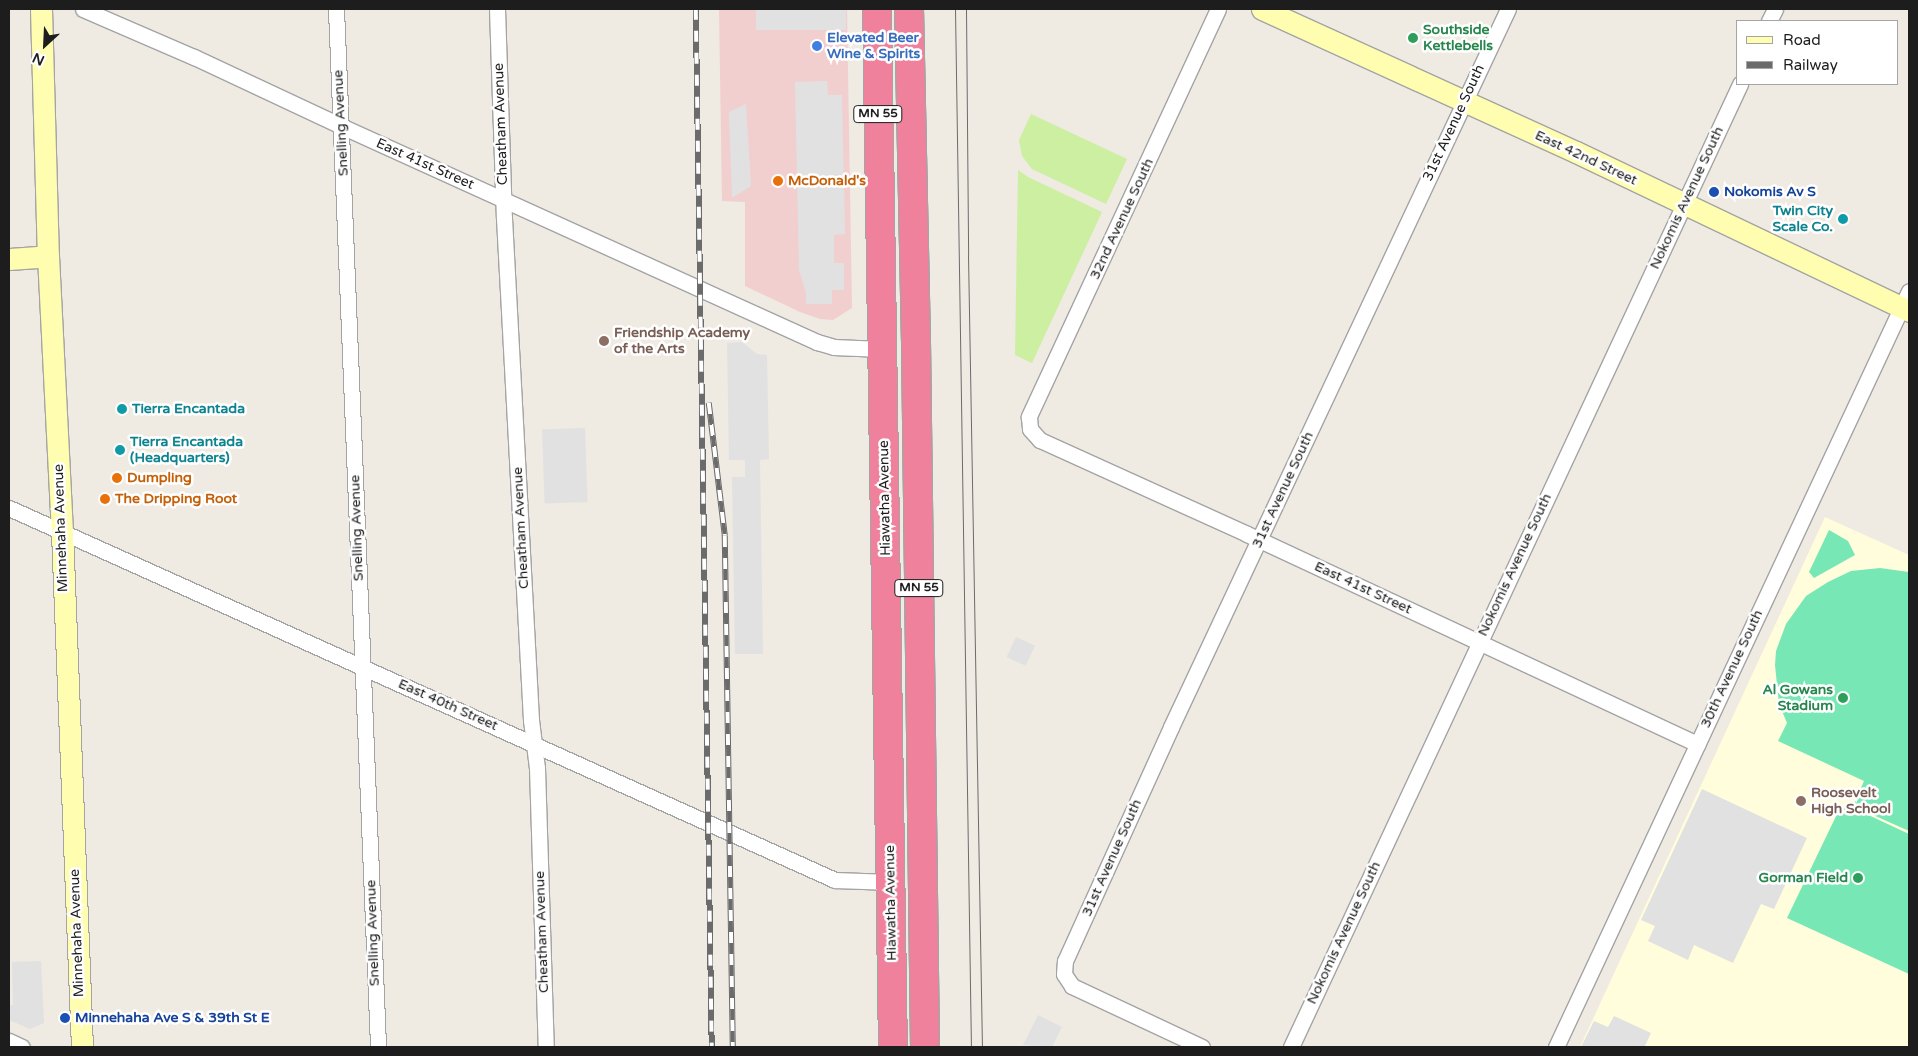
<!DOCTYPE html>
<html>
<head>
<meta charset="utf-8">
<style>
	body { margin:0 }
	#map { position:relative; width:1918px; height:1056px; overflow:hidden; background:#efeae2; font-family:"Varela Round",sans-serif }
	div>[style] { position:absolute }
	.commercial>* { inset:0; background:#f2cfcf }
	.education>* { inset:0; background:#fffddb }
	.grass>* { inset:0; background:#ccefa2 }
	.pitch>* { inset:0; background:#77e7b5 }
	.parking>* { inset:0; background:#e1e1e1; transform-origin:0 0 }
	.roads { filter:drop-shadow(1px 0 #a4a4a4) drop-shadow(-1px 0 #a4a4a4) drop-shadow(0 1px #a4a4a4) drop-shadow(0 -1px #a4a4a4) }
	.street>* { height:15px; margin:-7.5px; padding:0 7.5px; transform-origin:7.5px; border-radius:7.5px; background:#fff }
	.secondary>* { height:21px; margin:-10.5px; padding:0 10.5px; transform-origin:10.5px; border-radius:10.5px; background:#fffeb0 }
	.highway>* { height:28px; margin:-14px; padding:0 14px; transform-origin:14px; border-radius:14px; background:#ef819c }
	.tram>* { height:1px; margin:-0.5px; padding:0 0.5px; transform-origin:0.5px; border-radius:0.5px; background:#6b6b6b }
	.rail>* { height:5.5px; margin-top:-2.75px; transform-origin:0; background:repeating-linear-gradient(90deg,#fff 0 11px,#6b6b6b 0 22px); box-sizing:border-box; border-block:1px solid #6b6b6b }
	.dots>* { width:14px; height:14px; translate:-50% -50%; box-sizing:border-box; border:2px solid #fff; border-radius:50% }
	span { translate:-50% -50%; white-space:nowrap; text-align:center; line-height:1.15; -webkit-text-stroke:5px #fff; paint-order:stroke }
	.shield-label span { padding:1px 4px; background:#fff; border:1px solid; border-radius:4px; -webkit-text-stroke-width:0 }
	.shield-label { font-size:12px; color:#1d1d1d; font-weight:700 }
	.leisure-label { font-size:14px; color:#27864d; font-weight:700 }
	.left { translate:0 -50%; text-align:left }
	.right { translate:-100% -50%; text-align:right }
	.shop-label { font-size:14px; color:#366cbe; font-weight:700 }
	.street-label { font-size:14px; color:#1d1d1d }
	.food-label { font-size:14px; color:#c56008; font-weight:700 }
	.transit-label { font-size:14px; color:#164399; font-weight:700 }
	.culture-label { font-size:14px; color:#0d838f; font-weight:700 }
	.education-label { font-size:14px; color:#785e54; font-weight:700 }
	.frame { position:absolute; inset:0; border:10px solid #1d1d1d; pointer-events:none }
	.legend { position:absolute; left:1736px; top:20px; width:162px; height:65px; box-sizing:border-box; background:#fff; border:1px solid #a5a5a5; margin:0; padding:6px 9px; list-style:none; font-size:15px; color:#1d1d1d }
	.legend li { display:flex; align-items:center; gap:10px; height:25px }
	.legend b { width:25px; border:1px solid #a5a5a5 }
	.north { position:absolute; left:20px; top:20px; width:50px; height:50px; -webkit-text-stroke:4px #fff; paint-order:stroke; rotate:205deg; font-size:14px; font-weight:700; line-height:20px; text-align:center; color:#1d1d1d }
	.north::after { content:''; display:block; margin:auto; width:18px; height:22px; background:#1d1d1d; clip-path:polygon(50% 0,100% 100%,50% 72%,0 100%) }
</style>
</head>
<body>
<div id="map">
	<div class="commercial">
		<i style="clip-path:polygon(719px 9px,847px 9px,852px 308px,833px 320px,820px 319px,800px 312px,745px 286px,745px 202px,722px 201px)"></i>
	</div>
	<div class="education">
		<i style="clip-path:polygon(1825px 517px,1909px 555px,1909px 1047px,1580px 1047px)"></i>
	</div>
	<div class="grass">
		<i style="clip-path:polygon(1031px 114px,1127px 159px,1106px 204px,1032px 169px,1022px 156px,1019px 140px)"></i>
		<i style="clip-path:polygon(1018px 170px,1028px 177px,1102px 212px,1032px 363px,1015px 355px)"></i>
	</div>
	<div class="pitch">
		<i style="clip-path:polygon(1829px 530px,1848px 541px,1855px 555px,1814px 578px,1809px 572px)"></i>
		<i style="clip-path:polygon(1880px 568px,1909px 572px,1909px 831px,1853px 806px,1864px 781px,1778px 741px,1787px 723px,1779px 704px,1775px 665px,1776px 651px,1786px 624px,1806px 596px,1828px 582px,1851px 571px)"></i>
		<i style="clip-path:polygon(1847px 805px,1909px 834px,1909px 974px,1787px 918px,1839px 810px)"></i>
	</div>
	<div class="parking">
		<i style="left:756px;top:9px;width:90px;height:21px"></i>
		<i style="clip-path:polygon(827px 81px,828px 95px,842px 95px,845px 234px,834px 235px,834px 263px,844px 263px,844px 290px,832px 290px,832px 304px,806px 304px,806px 293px,799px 270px,795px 82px)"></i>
		<i style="clip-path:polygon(746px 104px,751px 186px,732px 198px,729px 112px)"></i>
		<i style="clip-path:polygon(742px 342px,757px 354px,767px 355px,769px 459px,760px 460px,763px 654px,735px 654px,732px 477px,745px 477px,745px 460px,729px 460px,727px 343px)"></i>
		<i style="left:585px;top:428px;width:74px;height:43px;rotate:88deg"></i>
		<i style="left:1016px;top:637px;width:21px;height:22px;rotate:25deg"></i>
		<i style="clip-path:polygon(1702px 789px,1807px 838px,1774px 909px,1761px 904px,1733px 963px,1694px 945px,1688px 960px,1648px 941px,1655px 926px,1641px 920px)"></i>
		<i style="clip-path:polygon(41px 961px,44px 1023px,30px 1029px,9px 1020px,9px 1006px,13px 1005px,12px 962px)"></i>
		<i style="clip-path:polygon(1038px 1015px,1062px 1027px,1052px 1047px,1023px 1045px)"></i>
		<i style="clip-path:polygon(1614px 1016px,1651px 1033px,1645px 1046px,1647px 1047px,1581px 1047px,1594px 1021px,1608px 1027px)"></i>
	</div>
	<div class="roads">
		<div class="street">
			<i style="left:83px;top:9px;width:121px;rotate:23.4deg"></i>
			<i style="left:194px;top:57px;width:162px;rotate:25.1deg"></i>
			<i style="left:341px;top:126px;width:523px;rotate:24.41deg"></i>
			<i style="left:817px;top:342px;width:18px;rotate:16deg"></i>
			<i style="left:834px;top:347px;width:48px;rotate:2.4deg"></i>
			<i style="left:336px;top:9px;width:1039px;rotate:87.68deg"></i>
			<i style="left:497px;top:9px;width:209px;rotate:88.1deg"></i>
			<i style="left:504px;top:218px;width:503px;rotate:86.92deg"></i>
			<i style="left:531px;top:720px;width:48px;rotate:82.9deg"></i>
			<i style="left:537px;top:768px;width:279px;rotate:88.2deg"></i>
			<i style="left:1218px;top:9px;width:450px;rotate:114.9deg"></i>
			<i style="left:1029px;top:417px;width:12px;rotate:85deg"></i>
			<i style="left:1030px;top:429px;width:15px;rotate:48deg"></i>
			<i style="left:1040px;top:440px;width:227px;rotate:24.4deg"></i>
			<i style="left:1247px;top:534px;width:497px;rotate:25deg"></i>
			<i style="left:1769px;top:21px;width:13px;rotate:-63deg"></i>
			<i style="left:9px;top:508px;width:906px;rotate:24.25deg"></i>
			<i style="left:835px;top:880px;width:56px;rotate:2deg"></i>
			<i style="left:9px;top:1041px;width:14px;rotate:25deg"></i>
			<i style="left:1202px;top:1047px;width:144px;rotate:-154.9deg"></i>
			<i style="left:1072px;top:986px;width:14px;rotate:-124deg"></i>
			<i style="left:1064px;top:974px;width:13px;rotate:-86deg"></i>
			<i style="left:1065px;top:961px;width:257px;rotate:-65.6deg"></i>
			<i style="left:1171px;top:727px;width:793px;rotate:-64.86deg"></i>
			<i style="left:1291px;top:1047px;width:1063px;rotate:-65deg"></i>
			<i style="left:1556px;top:1047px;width:834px;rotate:-64.97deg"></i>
		</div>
		<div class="secondary">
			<i style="left:41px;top:9px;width:247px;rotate:88.4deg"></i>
			<i style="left:48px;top:256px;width:276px;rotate:87.1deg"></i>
			<i style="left:62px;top:532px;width:515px;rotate:87.78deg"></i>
			<i style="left:1262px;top:9px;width:345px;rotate:24.5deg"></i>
			<i style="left:1576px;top:152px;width:369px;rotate:25.5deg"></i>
			<i style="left:9px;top:259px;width:39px;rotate:-4deg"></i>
		</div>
		<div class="highway">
			<i style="left:877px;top:9px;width:1038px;rotate:89.12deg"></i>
			<i style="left:909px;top:9px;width:333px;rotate:88.8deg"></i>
			<i style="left:916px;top:342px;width:705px;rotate:89.27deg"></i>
		</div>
	</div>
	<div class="tram">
		<i style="left:955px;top:9px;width:1038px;rotate:89.12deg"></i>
		<i style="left:966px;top:9px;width:246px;rotate:89.5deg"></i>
		<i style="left:968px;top:255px;width:792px;rotate:88.99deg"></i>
	</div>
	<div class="rail">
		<i style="left:696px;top:9px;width:1038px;rotate:89.12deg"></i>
		<i style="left:709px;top:403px;width:134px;rotate:83.1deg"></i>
		<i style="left:725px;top:536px;width:511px;rotate:89.1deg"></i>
	</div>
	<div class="dots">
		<i style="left:1413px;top:38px;background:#2e9e5b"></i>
		<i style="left:817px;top:46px;background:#3f7fe0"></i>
		<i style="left:778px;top:181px;background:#e8710a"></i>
		<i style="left:1714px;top:192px;background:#1a4fb4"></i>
		<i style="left:1843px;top:219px;background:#0f9aa8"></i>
		<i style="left:604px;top:341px;background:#8d6e63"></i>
		<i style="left:122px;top:409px;background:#0f9aa8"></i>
		<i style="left:120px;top:450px;background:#0f9aa8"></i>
		<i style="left:117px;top:478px;background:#e8710a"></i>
		<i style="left:105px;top:499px;background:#e8710a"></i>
		<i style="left:1843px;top:698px;background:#2e9e5b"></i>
		<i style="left:1801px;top:801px;background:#8d6e63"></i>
		<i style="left:1858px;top:878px;background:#2e9e5b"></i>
		<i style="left:65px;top:1018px;background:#1a4fb4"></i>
	</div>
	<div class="shield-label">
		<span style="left:878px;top:114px">MN 55</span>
		<span style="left:919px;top:588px">MN 55</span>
	</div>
	<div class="leisure-label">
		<span class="left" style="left:1423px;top:38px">Southside<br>Kettlebells</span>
		<span class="right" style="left:1833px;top:698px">Al Gowans<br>Stadium</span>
		<span class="right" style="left:1848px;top:878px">Gorman Field</span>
	</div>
	<div class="shop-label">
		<span class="left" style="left:827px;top:46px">Elevated Beer<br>Wine &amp; Spirits</span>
	</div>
	<div class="street-label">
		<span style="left:341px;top:123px;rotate:-93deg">Snelling Avenue</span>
		<span style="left:1454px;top:123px;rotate:-65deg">31st Avenue South</span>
		<span style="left:501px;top:124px;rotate:-92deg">Cheatham Avenue</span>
		<span style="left:1586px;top:158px;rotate:25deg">East 42nd Street</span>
		<span style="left:425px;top:164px;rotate:24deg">East 41st Street</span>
		<span style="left:1687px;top:198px;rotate:-65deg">Nokomis Avenue South</span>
		<span style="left:1122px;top:219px;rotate:-65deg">32nd Avenue South</span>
		<span style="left:1283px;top:490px;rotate:-65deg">31st Avenue South</span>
		<span style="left:885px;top:498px;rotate:-91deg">Hiawatha Avenue</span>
		<span style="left:61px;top:528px;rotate:-92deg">Minnehaha Avenue</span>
		<span style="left:357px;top:528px;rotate:-92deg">Snelling Avenue</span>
		<span style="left:521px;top:528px;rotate:-93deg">Cheatham Avenue</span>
		<span style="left:1515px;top:565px;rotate:-65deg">Nokomis Avenue South</span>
		<span style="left:1363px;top:588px;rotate:25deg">East 41st Street</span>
		<span style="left:1732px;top:669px;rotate:-65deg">30th Avenue South</span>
		<span style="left:448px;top:705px;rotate:24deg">East 40th Street</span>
		<span style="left:1112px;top:858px;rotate:-66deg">31st Avenue South</span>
		<span style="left:891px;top:903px;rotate:-91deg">Hiawatha Avenue</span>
		<span style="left:542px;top:932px;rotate:-92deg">Cheatham Avenue</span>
		<span style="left:77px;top:933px;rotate:-92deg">Minnehaha Avenue</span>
		<span style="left:373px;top:933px;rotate:-92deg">Snelling Avenue</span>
		<span style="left:1344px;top:933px;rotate:-65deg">Nokomis Avenue South</span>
	</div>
	<div class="food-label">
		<span class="left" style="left:788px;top:181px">McDonald's</span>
		<span class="left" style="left:127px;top:478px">Dumpling</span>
		<span class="left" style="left:115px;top:499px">The Dripping Root</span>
	</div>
	<div class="transit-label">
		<span class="left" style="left:1724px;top:192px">Nokomis Av S</span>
		<span class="left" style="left:75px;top:1018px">Minnehaha Ave S &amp; 39th St E</span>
	</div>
	<div class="culture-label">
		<span class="right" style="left:1833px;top:219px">Twin City<br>Scale Co.</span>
		<span class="left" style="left:132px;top:409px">Tierra Encantada</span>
		<span class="left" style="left:130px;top:450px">Tierra Encantada<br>(Headquarters)</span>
	</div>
	<div class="education-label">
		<span class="left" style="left:614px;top:341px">Friendship Academy<br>of the Arts</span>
		<span class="left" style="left:1811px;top:801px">Roosevelt<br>High School</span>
	</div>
	<div class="frame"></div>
	<ul class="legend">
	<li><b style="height:6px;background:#fffeb0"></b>Road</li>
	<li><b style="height:6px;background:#6b6b6b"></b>Railway</li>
	</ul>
	<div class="north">N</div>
</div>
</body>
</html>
